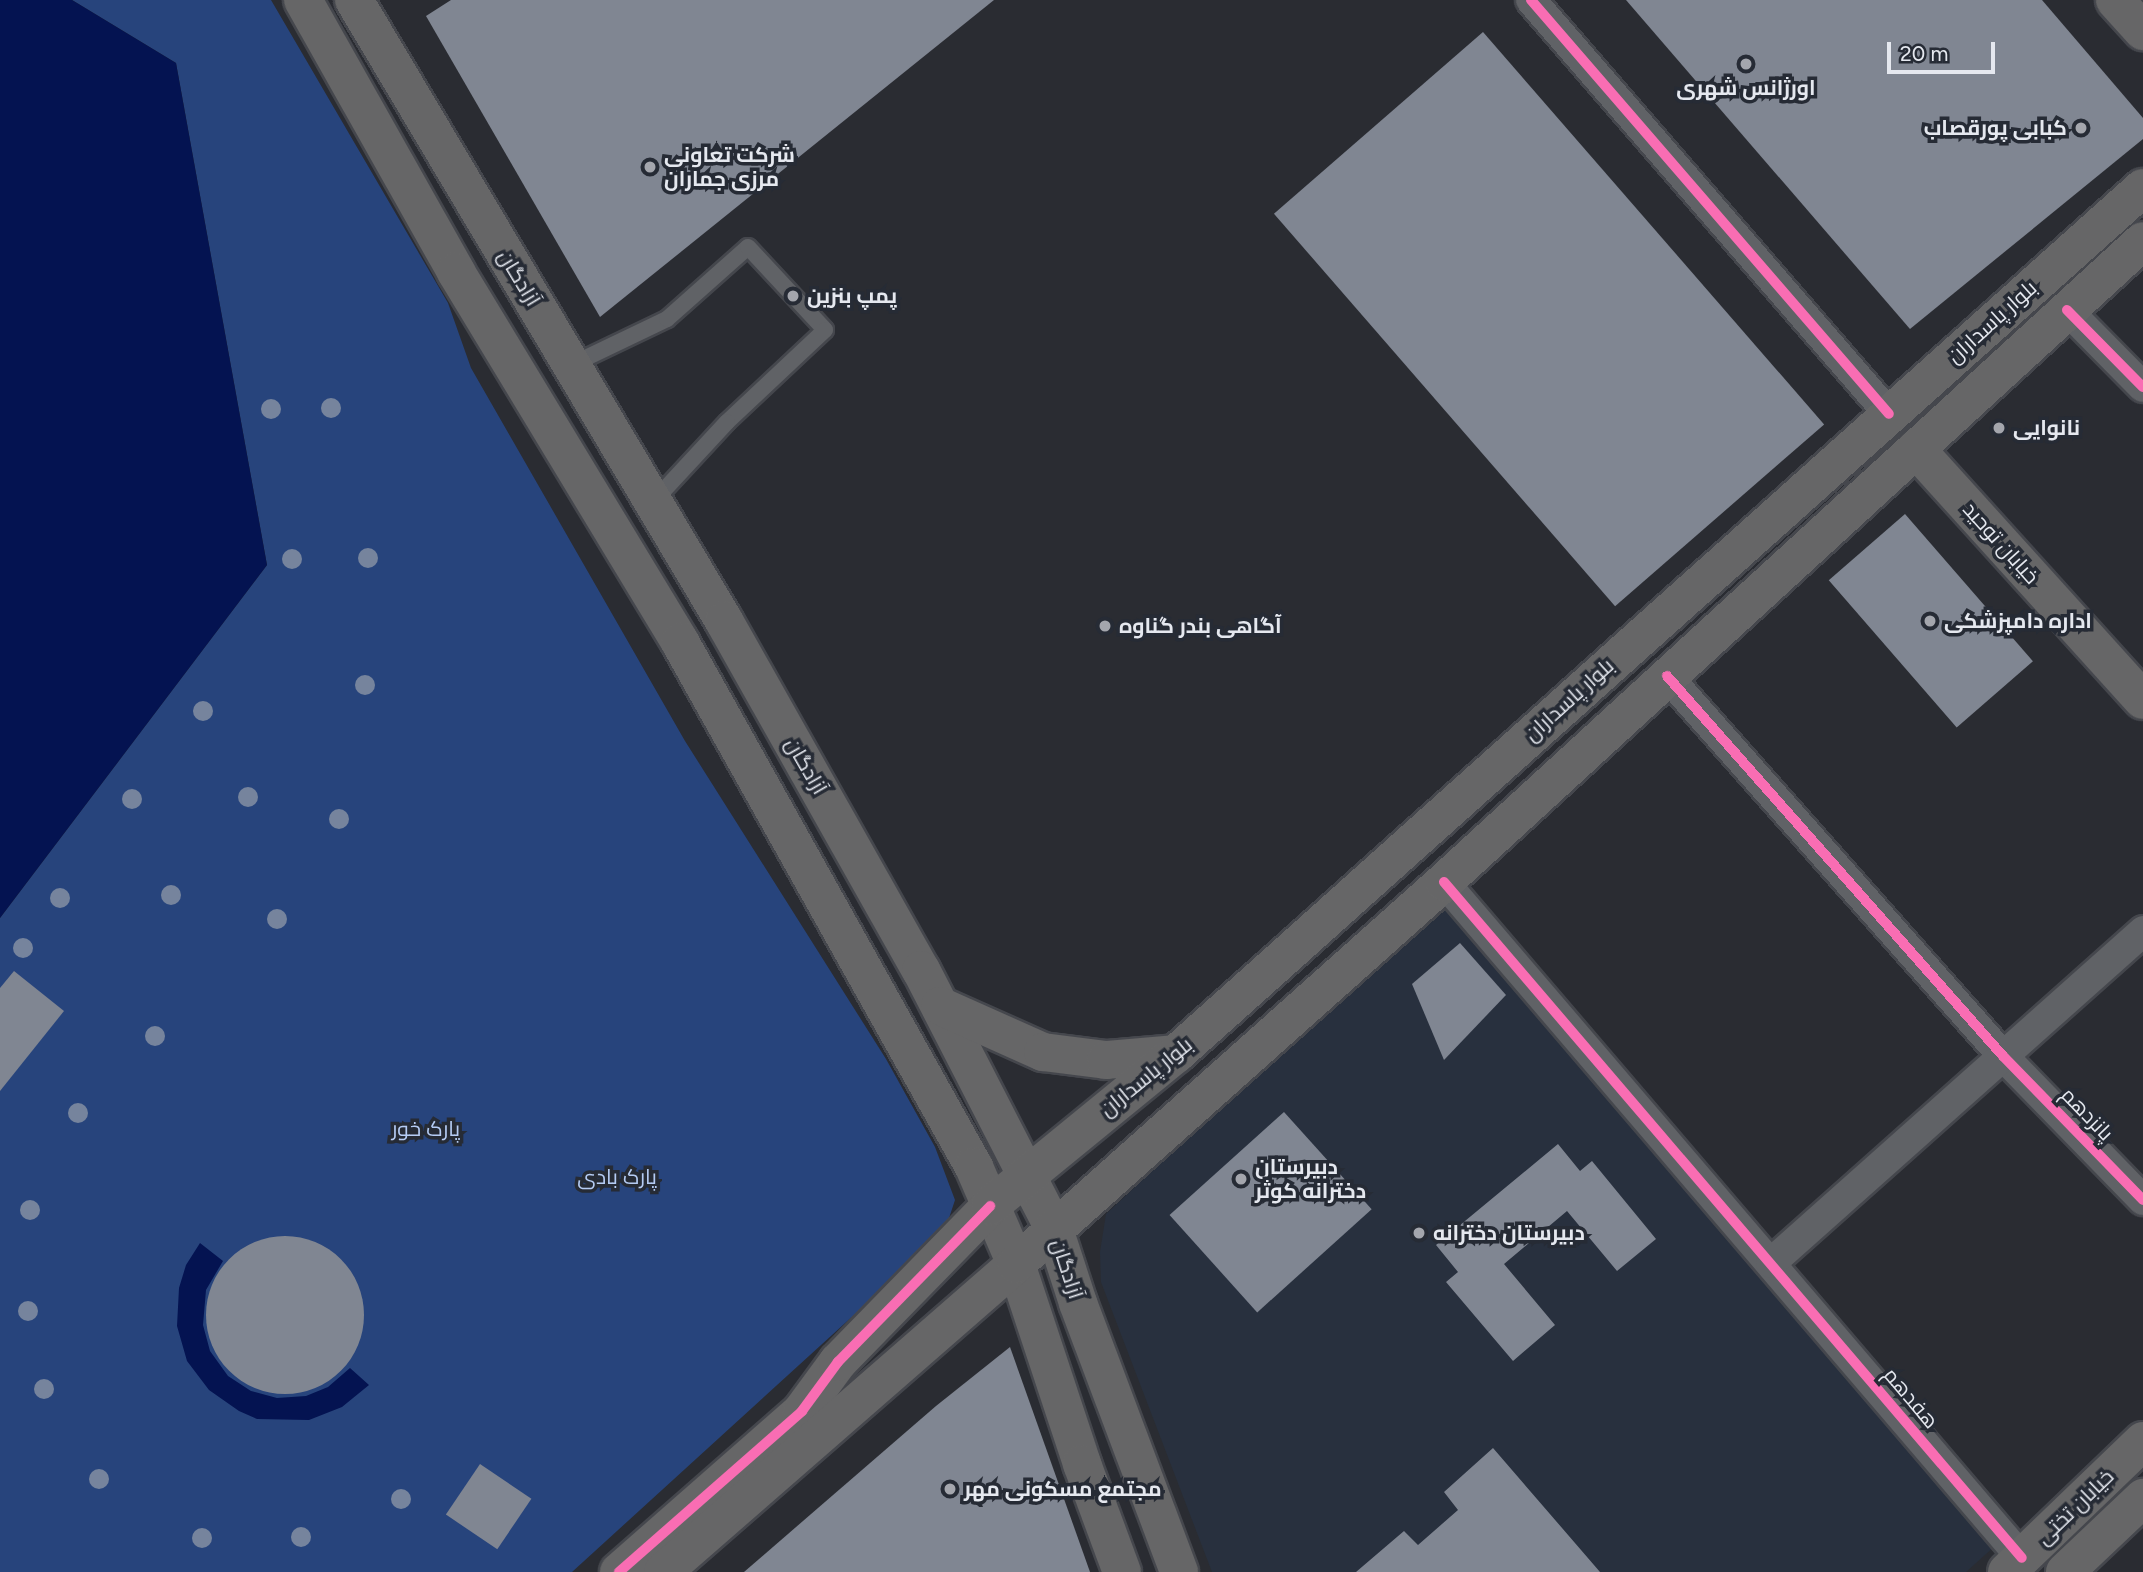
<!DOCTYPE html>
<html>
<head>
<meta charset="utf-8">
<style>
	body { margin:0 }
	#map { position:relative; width:2143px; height:1572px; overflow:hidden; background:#2a2c32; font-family:Figtree,Cairo,sans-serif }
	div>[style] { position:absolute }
	.built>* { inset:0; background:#28303e }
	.green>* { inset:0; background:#27447c }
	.water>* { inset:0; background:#041351 }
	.round { border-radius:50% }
	.building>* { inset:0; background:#808692; transform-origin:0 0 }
	.roads { filter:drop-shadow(2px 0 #45474d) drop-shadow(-2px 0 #45474d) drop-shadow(0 2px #45474d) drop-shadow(0 -2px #45474d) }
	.lane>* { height:16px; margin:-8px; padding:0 8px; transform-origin:8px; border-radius:8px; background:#606266 }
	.street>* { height:30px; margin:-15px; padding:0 15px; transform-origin:15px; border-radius:15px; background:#606266 }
	.secondary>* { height:38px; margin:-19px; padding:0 19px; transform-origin:19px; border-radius:19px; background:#666667 }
	.cycleway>* { height:10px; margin:-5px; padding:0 5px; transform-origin:5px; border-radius:5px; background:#f96db3 }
	.trees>* { width:20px; height:20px; margin:-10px; border-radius:50%; background:#76849d }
	.dots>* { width:19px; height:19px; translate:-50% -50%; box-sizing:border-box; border:4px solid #262b35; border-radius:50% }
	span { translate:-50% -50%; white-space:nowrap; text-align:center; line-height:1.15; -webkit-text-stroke:7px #262b35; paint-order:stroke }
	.poi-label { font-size:21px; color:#e5e8ef; font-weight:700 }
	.right { translate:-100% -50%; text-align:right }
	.left { translate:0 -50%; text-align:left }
	.street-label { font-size:21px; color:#e5e8ef }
	.park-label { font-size:21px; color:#b5ccf4 }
	.scale { position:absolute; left:1887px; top:42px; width:108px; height:32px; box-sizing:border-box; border:4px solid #e5e8ef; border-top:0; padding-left:9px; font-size:21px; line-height:24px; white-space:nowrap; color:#e5e8ef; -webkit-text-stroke:5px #262b35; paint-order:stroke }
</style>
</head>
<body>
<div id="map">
	<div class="built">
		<i style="clip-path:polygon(1452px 892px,1996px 1545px,1966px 1572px,1212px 1572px,1101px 1282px,1100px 1252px,1106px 1214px)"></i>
	</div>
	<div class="green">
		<i style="clip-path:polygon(72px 0,271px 0,448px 303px,471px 368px,685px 741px,886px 1059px,935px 1147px,955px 1200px,944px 1233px,572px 1572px,0 1572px,0 918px,267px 565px,176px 63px)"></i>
	</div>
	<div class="water">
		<i style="clip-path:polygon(0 0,72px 0,176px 63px,267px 565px,0 918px)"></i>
		<i style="clip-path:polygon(200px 1243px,223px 1261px,206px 1290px,203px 1325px,210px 1351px,228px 1376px,251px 1391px,277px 1398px,306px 1396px,328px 1387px,350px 1368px,369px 1385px,342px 1407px,309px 1420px,257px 1419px,239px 1411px,209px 1390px,187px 1361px,177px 1326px,179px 1288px,186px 1265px)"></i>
		<i class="round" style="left:249px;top:1273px;width:78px;height:78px"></i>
	</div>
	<div class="building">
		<i style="clip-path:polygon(451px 0,994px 0,600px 317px,426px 16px)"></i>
		<i style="clip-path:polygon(1626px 0,2042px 0,2143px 118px,2143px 139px,1910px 329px)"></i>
		<i style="left:1483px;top:32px;width:520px;height:277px;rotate:49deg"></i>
		<i style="left:1905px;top:514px;width:195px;height:101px;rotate:49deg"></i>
		<i style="clip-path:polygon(1460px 943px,1506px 995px,1444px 1060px,1412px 984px)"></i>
		<i style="clip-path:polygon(14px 971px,64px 1011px,0 1091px,0 988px)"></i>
		<i style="left:1284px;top:1112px;width:131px;height:154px;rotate:48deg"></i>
		<i style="clip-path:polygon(1558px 1144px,1580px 1171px,1592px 1161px,1656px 1239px,1617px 1271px,1567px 1211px,1504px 1264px,1555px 1325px,1513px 1361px,1446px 1282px,1458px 1272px,1436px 1245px)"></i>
		<i class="round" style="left:206px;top:1236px;width:158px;height:158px"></i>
		<i style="clip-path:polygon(1010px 1347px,1090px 1572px,744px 1572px,936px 1406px)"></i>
		<i style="clip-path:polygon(1493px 1448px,1600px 1572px,1356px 1572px,1404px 1531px,1418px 1545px,1458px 1510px,1444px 1492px)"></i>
		<i style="left:480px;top:1464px;width:62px;height:61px;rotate:34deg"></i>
	</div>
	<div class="roads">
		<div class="lane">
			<i style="left:571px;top:365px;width:106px;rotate:-25.6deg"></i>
			<i style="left:667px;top:319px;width:108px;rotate:-41.6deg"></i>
			<i style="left:748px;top:247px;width:113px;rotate:47.1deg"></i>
			<i style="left:825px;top:330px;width:134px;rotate:136.8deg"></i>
			<i style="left:727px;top:422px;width:109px;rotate:132.8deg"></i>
		</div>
		<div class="street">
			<i style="left:1531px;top:0;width:547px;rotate:49.15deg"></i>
			<i style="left:2067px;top:310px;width:108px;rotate:45.4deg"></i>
			<i style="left:1667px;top:676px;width:507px;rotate:48.52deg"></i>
			<i style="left:2003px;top:1056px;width:201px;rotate:45.8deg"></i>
			<i style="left:1444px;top:882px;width:889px;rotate:49.47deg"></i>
			<i style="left:1771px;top:1263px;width:499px;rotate:-41.7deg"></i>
		</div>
		<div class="secondary">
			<i style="left:303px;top:0;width:312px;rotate:60.6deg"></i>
			<i style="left:456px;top:272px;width:433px;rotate:58.8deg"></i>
			<i style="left:680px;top:642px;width:602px;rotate:60.75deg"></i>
			<i style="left:974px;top:1167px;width:106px;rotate:66.6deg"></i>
			<i style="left:1016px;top:1264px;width:211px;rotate:71.7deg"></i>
			<i style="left:1082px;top:1464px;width:115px;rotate:69.7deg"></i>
			<i style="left:354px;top:0;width:723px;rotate:59.21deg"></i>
			<i style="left:724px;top:621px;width:401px;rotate:60.6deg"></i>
			<i style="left:921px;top:970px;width:291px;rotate:62.8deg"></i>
			<i style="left:1054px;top:1229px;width:78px;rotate:72deg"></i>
			<i style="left:1078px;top:1303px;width:287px;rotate:69.4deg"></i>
			<i style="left:2115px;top:0;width:42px;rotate:47.9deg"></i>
			<i style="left:1916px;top:449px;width:338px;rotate:47.9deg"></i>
			<i style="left:940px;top:1006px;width:113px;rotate:24.1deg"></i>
			<i style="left:1043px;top:1052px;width:64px;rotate:7.2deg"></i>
			<i style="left:1106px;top:1060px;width:70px;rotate:-4.9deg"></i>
			<i style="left:619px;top:1572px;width:244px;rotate:-41.3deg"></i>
			<i style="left:802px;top:1411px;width:61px;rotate:-53.7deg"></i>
			<i style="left:838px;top:1362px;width:218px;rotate:-45.7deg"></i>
			<i style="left:990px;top:1206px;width:240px;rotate:-39.3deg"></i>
			<i style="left:1176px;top:1054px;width:1298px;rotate:-41.85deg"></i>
			<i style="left:663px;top:1572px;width:468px;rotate:-41.1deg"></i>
			<i style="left:1016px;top:1264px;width:574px;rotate:-41.75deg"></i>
			<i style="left:1444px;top:882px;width:948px;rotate:-42.52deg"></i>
			<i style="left:2007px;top:1572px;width:189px;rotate:-43.9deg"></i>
			<i style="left:2065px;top:1572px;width:108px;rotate:-43.5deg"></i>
		</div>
	</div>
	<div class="cycleway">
		<i style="left:1531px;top:0;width:547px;rotate:49.15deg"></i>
		<i style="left:2067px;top:310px;width:108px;rotate:45.4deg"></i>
		<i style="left:1667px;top:676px;width:507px;rotate:48.52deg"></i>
		<i style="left:2003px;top:1056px;width:201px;rotate:45.8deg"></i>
		<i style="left:1444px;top:882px;width:889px;rotate:49.47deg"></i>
		<i style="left:619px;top:1572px;width:244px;rotate:-41.3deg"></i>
		<i style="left:802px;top:1411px;width:61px;rotate:-53.7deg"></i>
		<i style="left:838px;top:1362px;width:218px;rotate:-45.7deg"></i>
	</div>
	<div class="trees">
		<i style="left:331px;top:408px"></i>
		<i style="left:271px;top:409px"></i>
		<i style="left:368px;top:558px"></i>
		<i style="left:292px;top:559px"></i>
		<i style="left:365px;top:685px"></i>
		<i style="left:203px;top:711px"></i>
		<i style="left:248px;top:797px"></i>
		<i style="left:132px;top:799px"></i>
		<i style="left:339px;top:819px"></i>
		<i style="left:171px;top:895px"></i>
		<i style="left:60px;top:898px"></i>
		<i style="left:277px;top:919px"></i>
		<i style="left:23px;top:948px"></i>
		<i style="left:155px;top:1036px"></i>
		<i style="left:78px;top:1113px"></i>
		<i style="left:30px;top:1210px"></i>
		<i style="left:28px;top:1311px"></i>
		<i style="left:44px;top:1389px"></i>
		<i style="left:99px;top:1479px"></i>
		<i style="left:401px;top:1499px"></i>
		<i style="left:301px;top:1537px"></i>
		<i style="left:202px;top:1538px"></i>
	</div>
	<div class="dots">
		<i style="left:1746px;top:64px;background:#a4a6ad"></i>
		<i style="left:2081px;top:128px;background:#a4a6ad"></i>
		<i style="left:650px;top:167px;background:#a4a6ad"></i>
		<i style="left:793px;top:296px;background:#a4a6ad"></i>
		<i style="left:1999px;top:428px;background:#a4a6ad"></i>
		<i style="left:1930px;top:621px;background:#a4a6ad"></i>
		<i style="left:1105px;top:626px;background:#a4a6ad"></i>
		<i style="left:1241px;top:1179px;background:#a4a6ad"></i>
		<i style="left:1419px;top:1233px;background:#a4a6ad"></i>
		<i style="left:950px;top:1489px;background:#a4a6ad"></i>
	</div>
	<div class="poi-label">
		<span style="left:1746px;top:88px">اورژانس شهری</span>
		<span class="right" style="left:2067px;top:128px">کبابی پورقصاب</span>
		<span class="left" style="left:664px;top:167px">شرکت تعاونی<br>مرزی جماران</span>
		<span class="left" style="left:807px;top:296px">پمپ بنزین</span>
		<span class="left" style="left:2013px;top:428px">نانوایی</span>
		<span class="left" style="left:1944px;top:621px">اداره دامپزشکی</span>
		<span class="left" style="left:1119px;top:626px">آگاهی بندر گناوه</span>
		<span class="left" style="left:1255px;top:1179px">دبیرستان<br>دخترانه کوثر</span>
		<span class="left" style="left:1433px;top:1233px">دبیرستان دخترانه</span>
		<span class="left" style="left:964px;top:1489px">مجتمع مسکونی مهر</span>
	</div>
	<div class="street-label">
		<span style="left:519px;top:278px;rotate:59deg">آزادگان</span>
		<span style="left:1992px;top:322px;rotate:-42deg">بلوار پاسداران</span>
		<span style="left:2001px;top:543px;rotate:48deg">خیابان توحید</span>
		<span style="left:1569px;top:700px;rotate:-42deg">بلوار پاسداران</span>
		<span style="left:806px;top:766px;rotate:60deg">آزادگان</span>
		<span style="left:1146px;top:1077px;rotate:-39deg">بلوار پاسداران</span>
		<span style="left:2087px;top:1114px;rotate:46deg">پانزدهم</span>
		<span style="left:1067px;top:1269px;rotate:72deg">آزادگان</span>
		<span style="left:1911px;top:1398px;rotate:50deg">هفدهم</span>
		<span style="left:2075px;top:1507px;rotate:-44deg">خیابان تختی</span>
	</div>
	<div class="park-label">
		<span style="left:426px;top:1129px">پارک خور</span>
		<span style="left:617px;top:1177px">پارک بادی</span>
	</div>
	<div class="scale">20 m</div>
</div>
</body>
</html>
